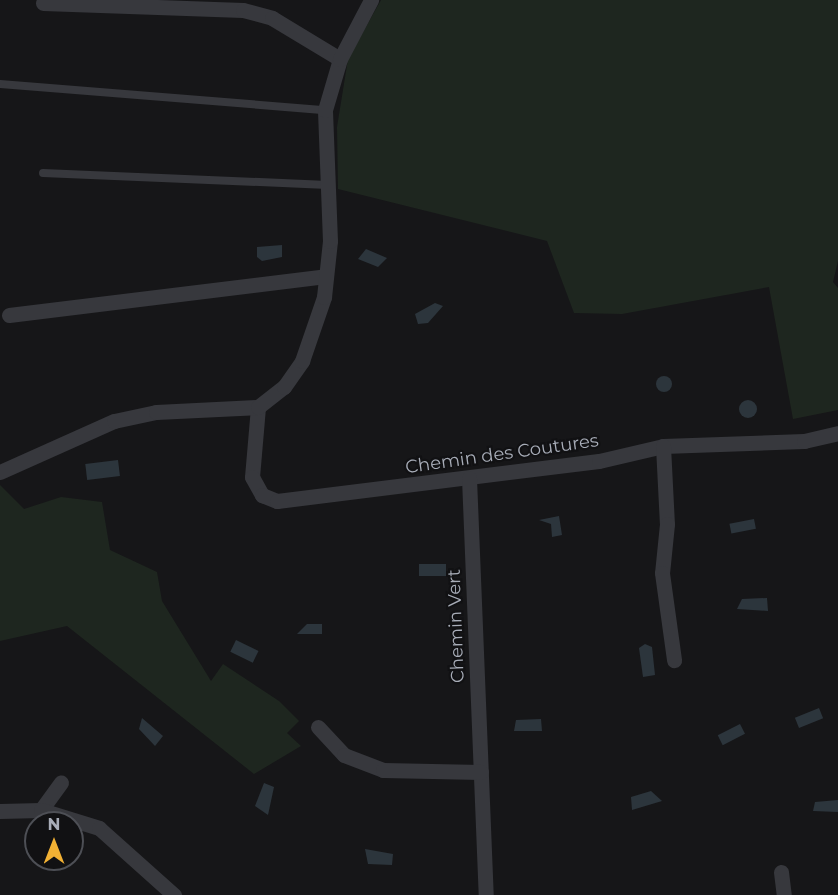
<!DOCTYPE html>
<html>
<head>
<meta charset="utf-8">
<style>
	body { margin:0 }
	#map { position:relative; width:838px; height:895px; overflow:hidden; background:#161618; font-family:Montserrat,sans-serif }
	div>[style] { position:absolute }
	.green>* { inset:0; background:#1e261f }
	.water>* { inset:0; background:#2c353c; transform-origin:0 0 }
	.round { border-radius:50% }
	.lane>* { height:8px; margin:-4px; padding:0 4px; transform-origin:4px; border-radius:4px; background:#37383d }
	.street>* { height:15px; margin:-7.5px; padding:0 7.5px; transform-origin:7.5px; border-radius:7.5px; background:#37383d }
	span { translate:-50% -50%; white-space:nowrap; text-align:center; line-height:1.15; -webkit-text-stroke:4.5px #111113; paint-order:stroke }
	.street-label { font-size:18px; color:#a8adb8 }
	.north { position:absolute; left:24px; top:811px; width:60px; height:60px; box-sizing:border-box; background:#111113; border:2px solid #4d4f55; border-radius:50%; rotate:0deg; font-size:16px; font-weight:700; line-height:24px; text-align:center; color:#a8adb8 }
	.north::after { content:''; display:block; margin:auto; width:21px; height:27px; background:#f2b134; clip-path:polygon(50% 0,100% 100%,50% 72%,0 100%) }
</style>
</head>
<body>
<div id="map">
	<div class="green">
		<i style="clip-path:polygon(381px 0,838px 0,838px 261px,833px 282px,838px 288px,838px 410px,793px 419px,769px 287px,622px 314px,574px 313px,547px 241px,338px 189px,337px 127px,348px 59px)"></i>
		<i style="clip-path:polygon(0 485px,24px 509px,61px 497px,102px 502px,110px 550px,157px 572px,162px 601px,211px 681px,223px 664px,279px 701px,299px 721px,287px 733px,301px 746px,254px 774px,67px 626px,0 641px)"></i>
	</div>
	<div class="water">
		<i style="clip-path:polygon(282px 245px,282px 257px,262px 261px,257px 257px,257px 247px)"></i>
		<i style="clip-path:polygon(366px 249px,387px 258px,378px 267px,358px 259px)"></i>
		<i style="clip-path:polygon(435px 303px,443px 306px,428px 323px,418px 324px,415px 314px)"></i>
		<i class="round" style="left:656px;top:376px;width:16px;height:16px"></i>
		<i class="round" style="left:739px;top:400px;width:18px;height:18px"></i>
		<i style="left:118px;top:460px;width:16px;height:33px;rotate:83deg"></i>
		<i style="clip-path:polygon(559px 516px,562px 535px,552px 537px,551px 524px,539px 520px)"></i>
		<i style="left:754px;top:519px;width:10px;height:25px;rotate:79deg"></i>
		<i style="left:446px;top:564px;width:12px;height:27px;rotate:90deg"></i>
		<i style="clip-path:polygon(767px 598px,768px 611px,737px 609px,742px 599px)"></i>
		<i style="clip-path:polygon(307px 624px,322px 624px,322px 634px,297px 634px)"></i>
		<i style="left:236px;top:640px;width:25px;height:13px;rotate:26deg"></i>
		<i style="clip-path:polygon(645px 644px,652px 647px,655px 675px,643px 677px,639px 648px)"></i>
		<i style="left:819px;top:708px;width:11px;height:26px;rotate:68deg"></i>
		<i style="clip-path:polygon(142px 718px,163px 736px,155px 746px,139px 729px)"></i>
		<i style="clip-path:polygon(541px 719px,542px 731px,514px 731px,516px 720px)"></i>
		<i style="left:740px;top:724px;width:11px;height:25px;rotate:63deg"></i>
		<i style="clip-path:polygon(264px 783px,274px 787px,268px 815px,255px 806px)"></i>
		<i style="clip-path:polygon(651px 791px,662px 801px,632px 810px,631px 797px)"></i>
		<i style="clip-path:polygon(838px 800px,838px 812px,813px 811px,815px 802px)"></i>
		<i style="clip-path:polygon(365px 849px,393px 854px,392px 865px,368px 864px)"></i>
	</div>
	<div class="lane">
		<i style="left:0;top:84px;width:326px;rotate:4.6deg"></i>
		<i style="left:43px;top:173px;width:285px;rotate:2.4deg"></i>
	</div>
	<div class="street">
		<i style="left:43px;top:3px;width:200px;rotate:2deg"></i>
		<i style="left:243px;top:10px;width:30px;rotate:15deg"></i>
		<i style="left:272px;top:18px;width:79px;rotate:31.1deg"></i>
		<i style="left:9px;top:315px;width:319px;rotate:-7deg"></i>
		<i style="left:258px;top:407px;width:70px;rotate:94.9deg"></i>
		<i style="left:252px;top:477px;width:21px;rotate:61deg"></i>
		<i style="left:262px;top:495px;width:16px;rotate:22deg"></i>
		<i style="left:277px;top:501px;width:324px;rotate:-7.1deg"></i>
		<i style="left:599px;top:461px;width:66px;rotate:-13.2deg"></i>
		<i style="left:663px;top:446px;width:141px;rotate:-2deg"></i>
		<i style="left:804px;top:441px;width:35px;rotate:-13deg"></i>
		<i style="left:663px;top:446px;width:78px;rotate:87.1deg"></i>
		<i style="left:667px;top:524px;width:49px;rotate:95.8deg"></i>
		<i style="left:662px;top:573px;width:88px;rotate:82.1deg"></i>
		<i style="left:0;top:472px;width:125px;rotate:-24.1deg"></i>
		<i style="left:114px;top:421px;width:43px;rotate:-12.1deg"></i>
		<i style="left:156px;top:412px;width:102px;rotate:-2.8deg"></i>
		<i style="left:258px;top:407px;width:33px;rotate:-38deg"></i>
		<i style="left:284px;top:387px;width:32px;rotate:-55deg"></i>
		<i style="left:302px;top:361px;width:68px;rotate:-71deg"></i>
		<i style="left:324px;top:297px;width:56px;rotate:-83.9deg"></i>
		<i style="left:330px;top:241px;width:131px;rotate:-92.2deg"></i>
		<i style="left:325px;top:110px;width:53px;rotate:-73.6deg"></i>
		<i style="left:340px;top:59px;width:67px;rotate:-62.3deg"></i>
		<i style="left:469px;top:478px;width:417px;rotate:87.7deg"></i>
		<i style="left:318px;top:727px;width:38px;rotate:47deg"></i>
		<i style="left:344px;top:755px;width:42px;rotate:21deg"></i>
		<i style="left:383px;top:770px;width:98px;rotate:1.2deg"></i>
		<i style="left:41px;top:810px;width:34px;rotate:-54deg"></i>
		<i style="left:0;top:811px;width:41px;rotate:-1.4deg"></i>
		<i style="left:41px;top:810px;width:61px;rotate:17.2deg"></i>
		<i style="left:99px;top:828px;width:101px;rotate:41.8deg"></i>
		<i style="left:781px;top:872px;width:23px;rotate:83deg"></i>
	</div>
	<div class="street-label">
		<span style="left:502px;top:454px;rotate:-8deg">Chemin des Coutures</span>
		<span style="left:456px;top:626px;rotate:-92deg">Chemin Vert</span>
	</div>
	<div class="north">N</div>
</div>
</body>
</html>
